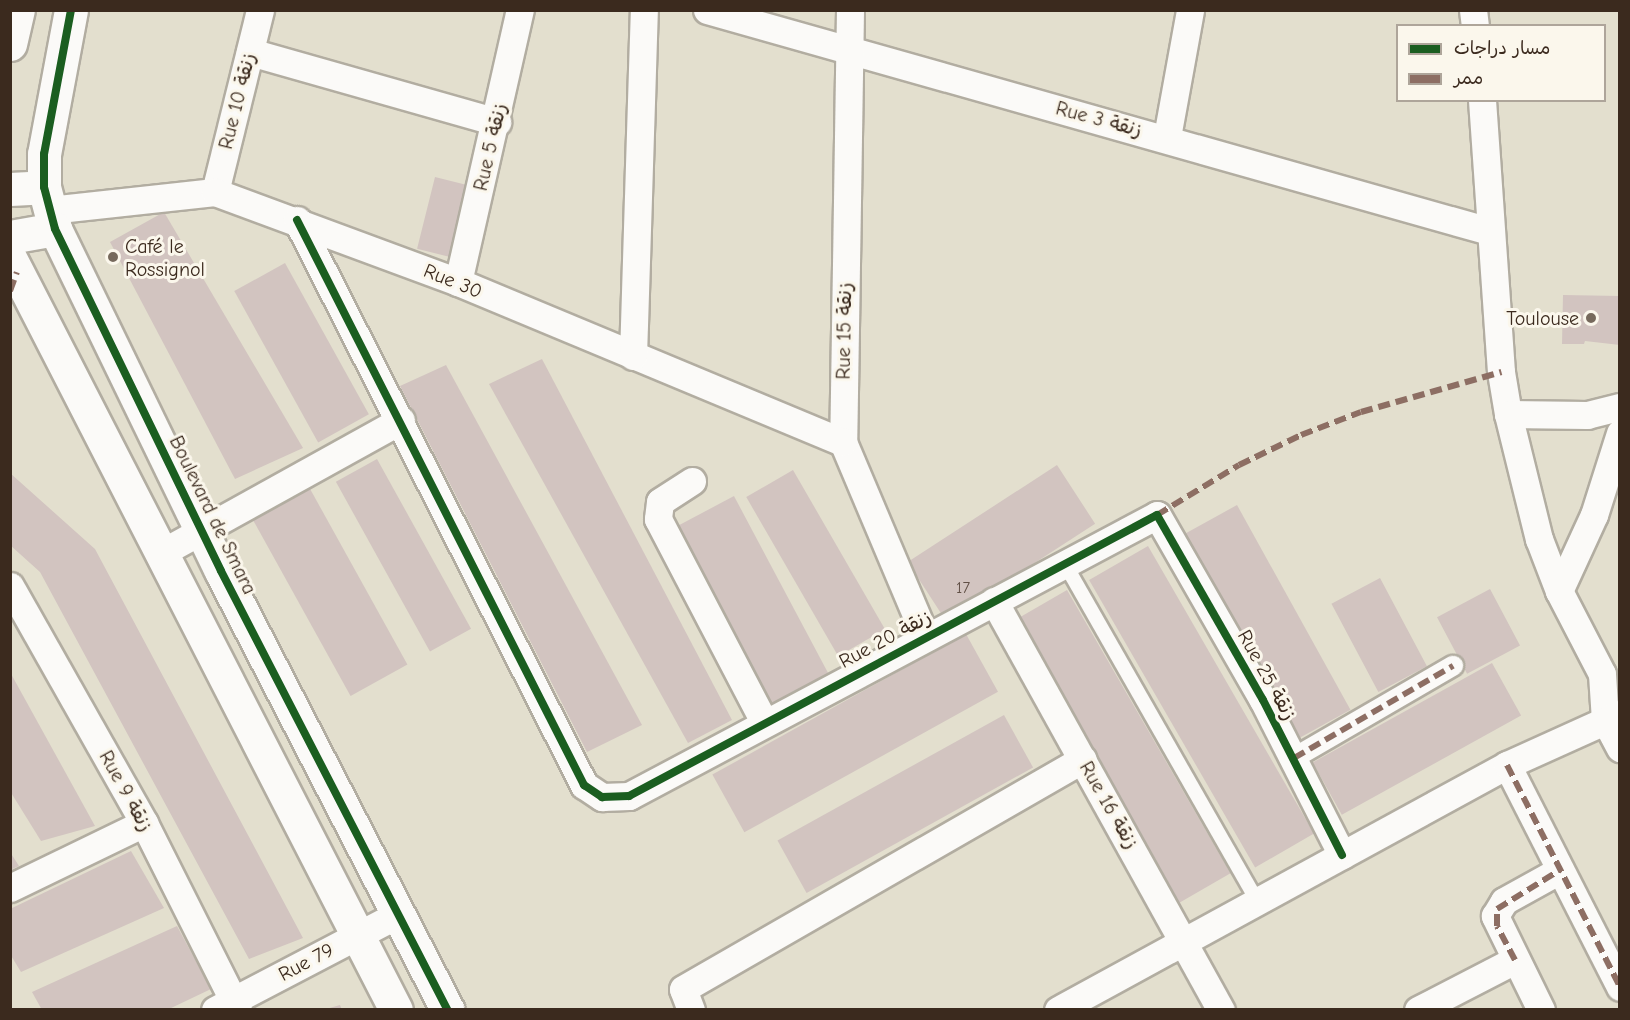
<!DOCTYPE html>
<html>
<head>
<meta charset="utf-8">
<style>
	body { margin:0 }
	#map { position:relative; width:1630px; height:1020px; overflow:hidden; background:#e3dfce; font-family:"Comic Neue","Playpen Sans Arabic",sans-serif }
	div>[style] { position:absolute }
	.building>* { inset:0; background:#d2c4c0; transform-origin:0 0 }
	.roads { filter:drop-shadow(2px 0 #b2ada1) drop-shadow(-2px 0 #b2ada1) drop-shadow(0 2px #b2ada1) drop-shadow(0 -2px #b2ada1) }
	.service>* { height:14px; margin:-7px; padding:0 7px; transform-origin:7px; border-radius:7px; background:#fbfaf8 }
	.pedestrian>* { height:20px; margin:-10px; padding:0 10px; transform-origin:10px; border-radius:10px; background:#fbfaf8 }
	.minor>* { height:27px; margin:-13.5px; padding:0 13.5px; transform-origin:13.5px; border-radius:13.5px; background:#fbfaf8 }
	.tertiary>* { height:33px; margin:-16.5px; padding:0 16.5px; transform-origin:16.5px; border-radius:16.5px; background:#fbfaf8 }
	.quiet>* { height:6px; margin-top:-3px; transform-origin:0; background:repeating-linear-gradient(90deg,#8d6e63 0 12px,transparent 0 18px) }
	.cycleway>* { height:8px; margin:-4px; padding:0 4px; transform-origin:4px; border-radius:4px; background:#1b5e20 }
	.dots>* { width:16px; height:16px; translate:-50% -50%; box-sizing:border-box; border:3px solid #fbf7ec; border-radius:50% }
	span { translate:-50% -50%; white-space:nowrap; text-align:center; line-height:1.15; -webkit-text-stroke:6px #fbf7ec; paint-order:stroke }
	.number-label { font-size:16px; color:#615046 }
	.number-label span { -webkit-text-stroke-width:0 }
	.street-label { font-size:20px; color:#3b2a1e }
	.poi-label { font-size:20px; color:#3b2a1e }
	.left { translate:0 -50%; text-align:left }
	.right { translate:-100% -50%; text-align:right }
	.frame { position:absolute; inset:0; border:12px solid #3b2a1e; pointer-events:none }
	.legend { position:absolute; left:1396px; top:24px; width:210px; height:78px; box-sizing:border-box; background:#fbf7ec; border:2px solid #aea59a; margin:0; padding:8px 10px; list-style:none; font-size:18px; color:#3b2a1e }
	.legend li { display:flex; align-items:center; gap:12px; height:30px }
	.legend b { width:30px; border:2px solid #aea59a }
</style>
</head>
<body>
<div id="map">
	<div class="building">
		<i style="left:435px;top:177px;width:37px;height:74px;rotate:14deg"></i>
		<i style="clip-path:polygon(164px 212px,303px 448px,235px 479px,110px 242px)"></i>
		<i style="left:285px;top:263px;width:173px;height:58px;rotate:61deg"></i>
		<i style="clip-path:polygon(1563px 295px,1620px 296px,1620px 345px,1585px 341px,1584px 344px,1562px 344px)"></i>
		<i style="clip-path:polygon(542px 359px,732px 720px,688px 743px,489px 384px)"></i>
		<i style="clip-path:polygon(446px 365px,642px 725px,587px 752px,400px 386px)"></i>
		<i style="left:377px;top:459px;width:194px;height:47px;rotate:61deg"></i>
		<i style="left:1057px;top:465px;width:70px;height:178px;rotate:57deg"></i>
		<i style="left:793px;top:470px;width:184px;height:54px;rotate:60deg"></i>
		<i style="clip-path:polygon(10px 473px,95px 549px,303px 938px,249px 959px,40px 572px,10px 545px)"></i>
		<i style="left:309px;top:487px;width:203px;height:65px;rotate:61deg"></i>
		<i style="left:734px;top:496px;width:201px;height:64px;rotate:62deg"></i>
		<i style="left:1237px;top:505px;width:234px;height:60px;rotate:61deg"></i>
		<i style="left:1148px;top:546px;width:332px;height:68px;rotate:60deg"></i>
		<i style="left:1380px;top:578px;width:100px;height:55px;rotate:62deg"></i>
		<i style="left:1490px;top:589px;width:64px;height:60px;rotate:62deg"></i>
		<i style="left:1067px;top:590px;width:327px;height:62px;rotate:60deg"></i>
		<i style="left:966px;top:634px;width:66px;height:290px;rotate:61deg"></i>
		<i style="left:1492px;top:663px;width:60px;height:205px;rotate:61deg"></i>
		<i style="clip-path:polygon(10px 672px,95px 826px,41px 841px,10px 791px)"></i>
		<i style="left:1004px;top:715px;width:60px;height:259px;rotate:61deg"></i>
		<i style="clip-path:polygon(131px 851px,164px 908px,21px 972px,10px 954px,10px 909px)"></i>
		<i style="clip-path:polygon(10px 852px,19px 866px,10px 870px)"></i>
		<i style="clip-path:polygon(177px 926px,211px 989px,167px 1010px,42px 1010px,32px 992px)"></i>
		<i style="clip-path:polygon(340px 1005px,342px 1010px,326px 1010px,326px 1009px)"></i>
	</div>
	<div class="roads">
		<div class="service">
			<i style="left:1065px;top:564px;width:388px;rotate:60.3deg"></i>
		</div>
		<div class="pedestrian">
			<i style="left:1294px;top:758px;width:184px;rotate:-30.1deg"></i>
		</div>
		<div class="minor">
			<i style="left:707px;top:10px;width:813px;rotate:15.78deg"></i>
			<i style="left:850px;top:10px;width:432px;rotate:90.9deg"></i>
			<i style="left:843px;top:442px;width:211px;rotate:67.1deg"></i>
			<i style="left:1473px;top:10px;width:16px;rotate:83deg"></i>
			<i style="left:250px;top:52px;width:257px;rotate:15.8deg"></i>
			<i style="left:1482px;top:100px;width:273px;rotate:86deg"></i>
			<i style="left:1501px;top:372px;width:43px;rotate:80.5deg"></i>
			<i style="left:1508px;top:414px;width:129px;rotate:76.1deg"></i>
			<i style="left:1539px;top:539px;width:56px;rotate:69deg"></i>
			<i style="left:1559px;top:591px;width:93px;rotate:62.6deg"></i>
			<i style="left:1602px;top:674px;width:46px;rotate:86.3deg"></i>
			<i style="left:1605px;top:720px;width:32px;rotate:62deg"></i>
			<i style="left:1167px;top:137px;width:129px;rotate:-79.7deg"></i>
			<i style="left:215px;top:192px;width:187px;rotate:-76.1deg"></i>
			<i style="left:49px;top:210px;width:167px;rotate:-6.2deg"></i>
			<i style="left:215px;top:192px;width:259px;rotate:20.3deg"></i>
			<i style="left:458px;top:282px;width:417px;rotate:22.6deg"></i>
			<i style="left:297px;top:220px;width:634px;rotate:63.07deg"></i>
			<i style="left:584px;top:785px;width:22px;rotate:34deg"></i>
			<i style="left:602px;top:797px;width:27px;rotate:-2deg"></i>
			<i style="left:629px;top:796px;width:598px;rotate:-28.02deg"></i>
			<i style="left:1157px;top:515px;width:213px;rotate:60.2deg"></i>
			<i style="left:1263px;top:700px;width:174px;rotate:63deg"></i>
			<i style="left:458px;top:282px;width:279px;rotate:-77.2deg"></i>
			<i style="left:633px;top:356px;width:346px;rotate:-88.2deg"></i>
			<i style="left:1508px;top:414px;width:79px;rotate:0.7deg"></i>
			<i style="left:1587px;top:415px;width:34px;rotate:-14deg"></i>
			<i style="left:692px;top:481px;width:38px;rotate:147deg"></i>
			<i style="left:660px;top:502px;width:17px;rotate:97deg"></i>
			<i style="left:658px;top:519px;width:229px;rotate:62.4deg"></i>
			<i style="left:163px;top:552px;width:272px;rotate:-29deg"></i>
			<i style="left:10px;top:586px;width:272px;rotate:60.5deg"></i>
			<i style="left:144px;top:823px;width:209px;rotate:63.3deg"></i>
			<i style="left:1559px;top:591px;width:84px;rotate:-65.3deg"></i>
			<i style="left:1594px;top:515px;width:86px;rotate:-72.4deg"></i>
			<i style="left:994px;top:601px;width:468px;rotate:61deg"></i>
			<i style="left:1507px;top:765px;width:249px;rotate:63deg"></i>
			<i style="left:10px;top:888px;width:149px;rotate:-25.9deg"></i>
			<i style="left:215px;top:1010px;width:205px;rotate:-27.6deg"></i>
			<i style="left:691px;top:1010px;width:22px;rotate:-111deg"></i>
			<i style="left:683px;top:989px;width:461px;rotate:-29.9deg"></i>
			<i style="left:1058px;top:1010px;width:511px;rotate:-28.62deg"></i>
			<i style="left:1507px;top:765px;width:124px;rotate:-24.3deg"></i>
			<i style="left:1418px;top:1010px;width:109px;rotate:-27.3deg"></i>
			<i style="left:1541px;top:1010px;width:105px;rotate:-116.1deg"></i>
			<i style="left:1495px;top:916px;width:17px;rotate:-59deg"></i>
			<i style="left:1504px;top:901px;width:64px;rotate:-29deg"></i>
		</div>
		<div class="tertiary">
			<i style="left:71px;top:10px;width:147px;rotate:100.6deg"></i>
			<i style="left:44px;top:154px;width:33px;rotate:90deg"></i>
			<i style="left:44px;top:187px;width:43px;rotate:75.3deg"></i>
			<i style="left:55px;top:229px;width:380px;rotate:64.1deg"></i>
			<i style="left:221px;top:571px;width:494px;rotate:62.7deg"></i>
			<i style="left:10px;top:44px;width:35px;rotate:-77deg"></i>
			<i style="left:10px;top:189px;width:34px;rotate:-3deg"></i>
			<i style="left:10px;top:237px;width:46px;rotate:-10.1deg"></i>
			<i style="left:10px;top:258px;width:845px;rotate:62.83deg"></i>
		</div>
	</div>
	<div class="quiet">
		<i style="left:10px;top:291px;width:20px;rotate:-70deg"></i>
		<i style="left:1157px;top:515px;width:96px;rotate:-31.4deg"></i>
		<i style="left:1239px;top:465px;width:69px;rotate:-25.8deg"></i>
		<i style="left:1301px;top:435px;width:64px;rotate:-21deg"></i>
		<i style="left:1361px;top:412px;width:146px;rotate:-15.9deg"></i>
		<i style="left:1294px;top:758px;width:184px;rotate:-30.1deg"></i>
		<i style="left:1507px;top:765px;width:249px;rotate:63deg"></i>
		<i style="left:1515px;top:960px;width:38px;rotate:-118deg"></i>
		<i style="left:1497px;top:926px;width:17px;rotate:-90deg"></i>
		<i style="left:1497px;top:909px;width:74px;rotate:-31.8deg"></i>
	</div>
	<div class="cycleway">
		<i style="left:71px;top:10px;width:147px;rotate:100.6deg"></i>
		<i style="left:44px;top:154px;width:33px;rotate:90deg"></i>
		<i style="left:44px;top:187px;width:43px;rotate:75.3deg"></i>
		<i style="left:55px;top:229px;width:380px;rotate:64.1deg"></i>
		<i style="left:221px;top:571px;width:494px;rotate:62.7deg"></i>
		<i style="left:297px;top:220px;width:634px;rotate:63.07deg"></i>
		<i style="left:584px;top:785px;width:22px;rotate:34deg"></i>
		<i style="left:602px;top:797px;width:27px;rotate:-2deg"></i>
		<i style="left:629px;top:796px;width:598px;rotate:-28.02deg"></i>
		<i style="left:1157px;top:515px;width:213px;rotate:60.2deg"></i>
		<i style="left:1263px;top:700px;width:174px;rotate:63deg"></i>
	</div>
	<div class="dots">
		<i style="left:113px;top:257px;background:#76695c"></i>
		<i style="left:1591px;top:318px;background:#76695c"></i>
	</div>
	<div class="number-label">
		<span style="left:963px;top:588px">17</span>
	</div>
	<div class="street-label">
		<span style="left:237px;top:101px;rotate:-76deg">Rue 10 زنقة</span>
		<span style="left:1099px;top:119px;rotate:15deg">Rue 3 زنقة</span>
		<span style="left:490px;top:147px;rotate:-77deg">Rue 5 زنقة</span>
		<span style="left:453px;top:281px;rotate:22deg">Rue 30</span>
		<span style="left:844px;top:331px;rotate:-89deg">Rue 15 زنقة</span>
		<span style="left:213px;top:515px;rotate:64deg">Boulevard de Smara</span>
		<span style="left:885px;top:639px;rotate:-28deg">Rue 20 زنقة</span>
		<span style="left:1267px;top:675px;rotate:61deg">Rue 25 زنقة</span>
		<span style="left:126px;top:791px;rotate:61deg">Rue 9 زنقة</span>
		<span style="left:1109px;top:805px;rotate:60deg">Rue 16 زنقة</span>
		<span style="left:306px;top:962px;rotate:-28deg">Rue 79</span>
	</div>
	<div class="poi-label">
		<span class="left" style="left:125px;top:258px">Café le<br>Rossignol</span>
		<span class="right" style="left:1579px;top:318px">Toulouse</span>
	</div>
	<div class="frame"></div>
	<ul class="legend">
	<li><b style="height:8px;background:#1b5e20"></b>مسار دراجات</li>
	<li><b style="height:8px;background:#8d6e63"></b>ممر</li>
	</ul>
</div>
</body>
</html>
